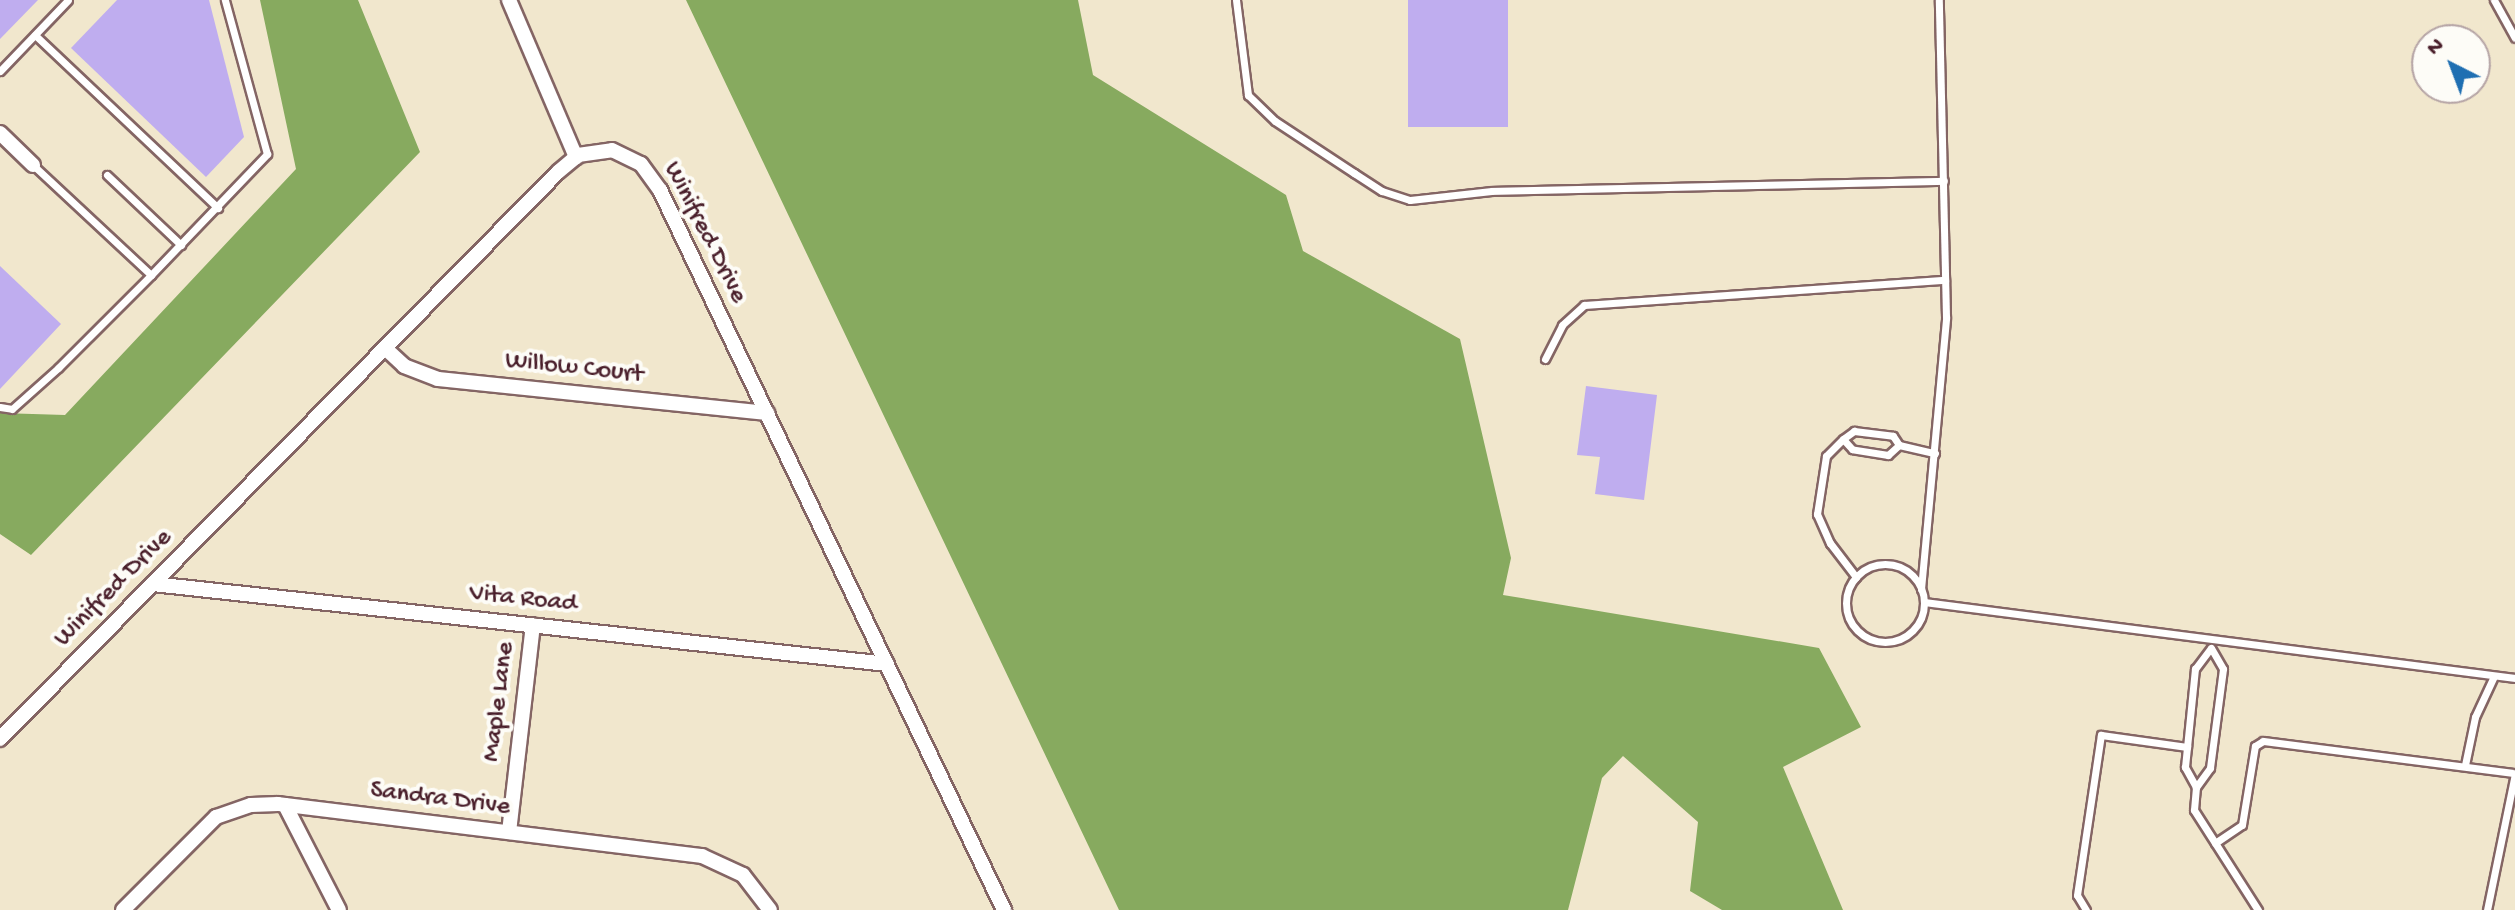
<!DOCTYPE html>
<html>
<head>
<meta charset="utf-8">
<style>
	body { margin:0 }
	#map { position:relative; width:2515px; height:910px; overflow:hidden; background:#f1e7cd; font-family:"Gochi Hand",sans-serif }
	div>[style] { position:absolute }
	.forest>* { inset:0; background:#87aa5f }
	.building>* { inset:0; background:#bfadef; transform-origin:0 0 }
	.roads { filter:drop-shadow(2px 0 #846564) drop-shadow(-2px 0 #846564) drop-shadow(0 2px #846564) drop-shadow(0 -2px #846564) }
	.service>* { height:7px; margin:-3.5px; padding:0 3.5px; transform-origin:3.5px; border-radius:3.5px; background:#fff }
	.service>.ring { margin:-3.5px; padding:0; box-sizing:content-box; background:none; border:7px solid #fff; border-radius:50% }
	.minor>* { height:14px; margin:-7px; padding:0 7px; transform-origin:7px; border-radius:7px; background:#fff }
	span { translate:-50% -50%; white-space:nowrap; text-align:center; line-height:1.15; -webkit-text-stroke:8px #fdfcf7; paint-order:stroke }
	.street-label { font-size:26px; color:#4a1f2b }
	.north { position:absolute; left:2411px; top:24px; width:80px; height:80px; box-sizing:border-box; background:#fdfcf7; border:2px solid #b5a4a5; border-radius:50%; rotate:318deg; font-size:22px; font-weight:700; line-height:32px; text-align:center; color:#4a1f2b }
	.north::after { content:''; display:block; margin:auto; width:28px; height:36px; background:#1f6fb2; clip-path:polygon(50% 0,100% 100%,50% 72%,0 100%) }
</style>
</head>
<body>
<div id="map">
	<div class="forest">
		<i style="clip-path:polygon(260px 0,358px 0,420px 152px,31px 555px,0 534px,0 413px,65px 415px,296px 169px)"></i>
		<i style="clip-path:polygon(686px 0,1078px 0,1093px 75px,1286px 195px,1303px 251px,1460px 339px,1511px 558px,1503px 595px,1819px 648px,1861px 727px,1783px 767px,1843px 910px,1722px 910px,1690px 891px,1698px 822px,1623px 756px,1602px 778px,1568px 910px,1119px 910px)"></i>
	</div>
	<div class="building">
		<i style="clip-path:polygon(0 0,38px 0,0 39px)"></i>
		<i style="clip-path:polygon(117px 0,209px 0,244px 137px,206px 177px,71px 48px)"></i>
		<i style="left:1408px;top:0;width:100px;height:127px"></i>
		<i style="clip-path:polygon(0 266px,61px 324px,0 389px)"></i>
		<i style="clip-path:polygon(1586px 386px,1657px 395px,1644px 500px,1595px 494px,1600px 457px,1577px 455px)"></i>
	</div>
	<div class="roads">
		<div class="service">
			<i style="left:1236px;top:0;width:96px;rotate:82.8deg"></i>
			<i style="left:1248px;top:95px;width:37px;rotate:44deg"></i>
			<i style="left:1275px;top:121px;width:95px;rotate:33.4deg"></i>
			<i style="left:1354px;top:173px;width:33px;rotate:33deg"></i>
			<i style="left:1382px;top:191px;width:29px;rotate:18deg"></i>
			<i style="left:1410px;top:200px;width:82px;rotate:-6.3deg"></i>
			<i style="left:1492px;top:191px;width:452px;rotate:-1.3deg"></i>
			<i style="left:2494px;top:0;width:43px;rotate:61.1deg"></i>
			<i style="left:35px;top:35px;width:252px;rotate:43.4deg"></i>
			<i style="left:0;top:71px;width:98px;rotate:-46.2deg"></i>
			<i style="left:107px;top:175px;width:102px;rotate:43.4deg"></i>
			<i style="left:151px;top:275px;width:168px;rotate:-46.2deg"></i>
			<i style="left:267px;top:154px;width:160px;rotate:-105.3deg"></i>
			<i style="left:1545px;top:359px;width:38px;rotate:-63deg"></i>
			<i style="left:1562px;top:325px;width:30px;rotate:-42deg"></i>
			<i style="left:1584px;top:305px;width:362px;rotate:-4deg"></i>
			<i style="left:0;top:407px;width:12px;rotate:9deg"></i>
			<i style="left:12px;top:409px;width:62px;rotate:-41.7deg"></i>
			<i style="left:58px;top:368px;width:132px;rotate:-45deg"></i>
			<i style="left:151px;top:275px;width:161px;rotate:-137deg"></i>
			<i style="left:1843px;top:439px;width:24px;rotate:135deg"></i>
			<i style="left:1826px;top:456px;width:59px;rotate:98.8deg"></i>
			<i style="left:1817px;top:514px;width:32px;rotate:66deg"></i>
			<i style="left:1830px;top:543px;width:43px;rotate:52.6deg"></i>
			<i style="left:1899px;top:445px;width:15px;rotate:138deg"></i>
			<i style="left:1888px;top:455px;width:36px;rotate:-171deg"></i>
			<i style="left:1852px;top:449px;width:13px;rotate:-132deg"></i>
			<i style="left:1843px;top:439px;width:14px;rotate:-36deg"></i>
			<i style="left:1854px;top:431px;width:39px;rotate:7deg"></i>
			<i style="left:1893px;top:436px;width:11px;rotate:56deg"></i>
			<i style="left:1899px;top:445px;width:37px;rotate:13deg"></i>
			<i class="ring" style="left:1846px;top:564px;width:71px;height:71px"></i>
			<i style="left:1921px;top:589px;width:273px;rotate:-84.7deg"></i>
			<i style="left:1946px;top:317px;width:317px;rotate:-91.3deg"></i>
			<i style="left:1924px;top:602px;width:596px;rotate:7.33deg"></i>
			<i style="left:2211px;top:648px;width:24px;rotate:60deg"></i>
			<i style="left:2223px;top:669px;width:100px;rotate:97.5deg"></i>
			<i style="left:2210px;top:768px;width:24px;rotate:126deg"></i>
			<i style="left:2196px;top:787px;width:23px;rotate:-119deg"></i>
			<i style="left:2185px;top:767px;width:99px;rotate:-84.2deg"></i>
			<i style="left:2195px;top:669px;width:26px;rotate:-53deg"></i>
			<i style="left:2465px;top:765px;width:49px;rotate:-78.2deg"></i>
			<i style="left:2475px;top:717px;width:45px;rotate:-65.1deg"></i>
			<i style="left:2196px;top:787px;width:23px;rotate:95deg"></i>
			<i style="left:2194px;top:810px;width:119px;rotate:57.4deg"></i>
			<i style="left:2215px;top:843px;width:32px;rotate:-34deg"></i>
			<i style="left:2242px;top:825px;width:80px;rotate:-80.7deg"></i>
			<i style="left:2255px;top:746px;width:9px;rotate:-32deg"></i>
			<i style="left:2263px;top:741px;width:251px;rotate:7.3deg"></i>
			<i style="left:2086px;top:910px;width:17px;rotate:-121deg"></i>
			<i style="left:2077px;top:895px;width:162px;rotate:-81.5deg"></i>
			<i style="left:2101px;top:735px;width:87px;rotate:7.9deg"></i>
			<i style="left:2487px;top:910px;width:139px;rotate:-78.4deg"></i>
		</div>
		<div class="minor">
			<i style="left:509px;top:0;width:171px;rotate:66.9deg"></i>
			<i style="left:0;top:133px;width:46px;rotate:44.1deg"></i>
			<i style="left:385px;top:348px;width:26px;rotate:43deg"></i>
			<i style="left:404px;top:366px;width:36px;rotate:21deg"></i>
			<i style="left:438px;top:379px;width:331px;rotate:5.9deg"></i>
			<i style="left:153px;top:584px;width:738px;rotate:6.22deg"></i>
			<i style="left:0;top:739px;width:796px;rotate:-45.46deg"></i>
			<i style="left:558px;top:172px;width:26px;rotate:-40deg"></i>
			<i style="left:578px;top:155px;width:34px;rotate:-8deg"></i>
			<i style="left:612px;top:150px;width:32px;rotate:26deg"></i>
			<i style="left:641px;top:164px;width:32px;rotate:54deg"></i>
			<i style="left:660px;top:190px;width:798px;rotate:64.46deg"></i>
			<i style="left:285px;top:805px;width:118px;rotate:62.8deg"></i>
			<i style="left:509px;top:832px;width:208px;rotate:-83.4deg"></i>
			<i style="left:123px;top:910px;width:132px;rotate:-45deg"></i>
			<i style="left:216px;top:817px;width:37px;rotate:-19deg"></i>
			<i style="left:251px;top:805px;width:27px;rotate:-2deg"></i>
			<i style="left:278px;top:804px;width:427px;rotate:7deg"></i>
			<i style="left:702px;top:856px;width:45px;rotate:24.9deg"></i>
			<i style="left:743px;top:875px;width:44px;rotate:52.4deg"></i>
		</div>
	</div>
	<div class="street-label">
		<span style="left:704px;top:233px;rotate:63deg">Winifred Drive</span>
		<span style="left:574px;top:369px;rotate:6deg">Willow Court</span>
		<span style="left:114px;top:589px;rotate:-45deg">Winifred Drive</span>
		<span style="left:523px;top:600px;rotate:6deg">Vita Road</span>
		<span style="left:500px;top:702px;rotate:-83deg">Maple Lane</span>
		<span style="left:440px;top:800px;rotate:7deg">Sandra Drive</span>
	</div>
	<div class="north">N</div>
</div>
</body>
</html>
